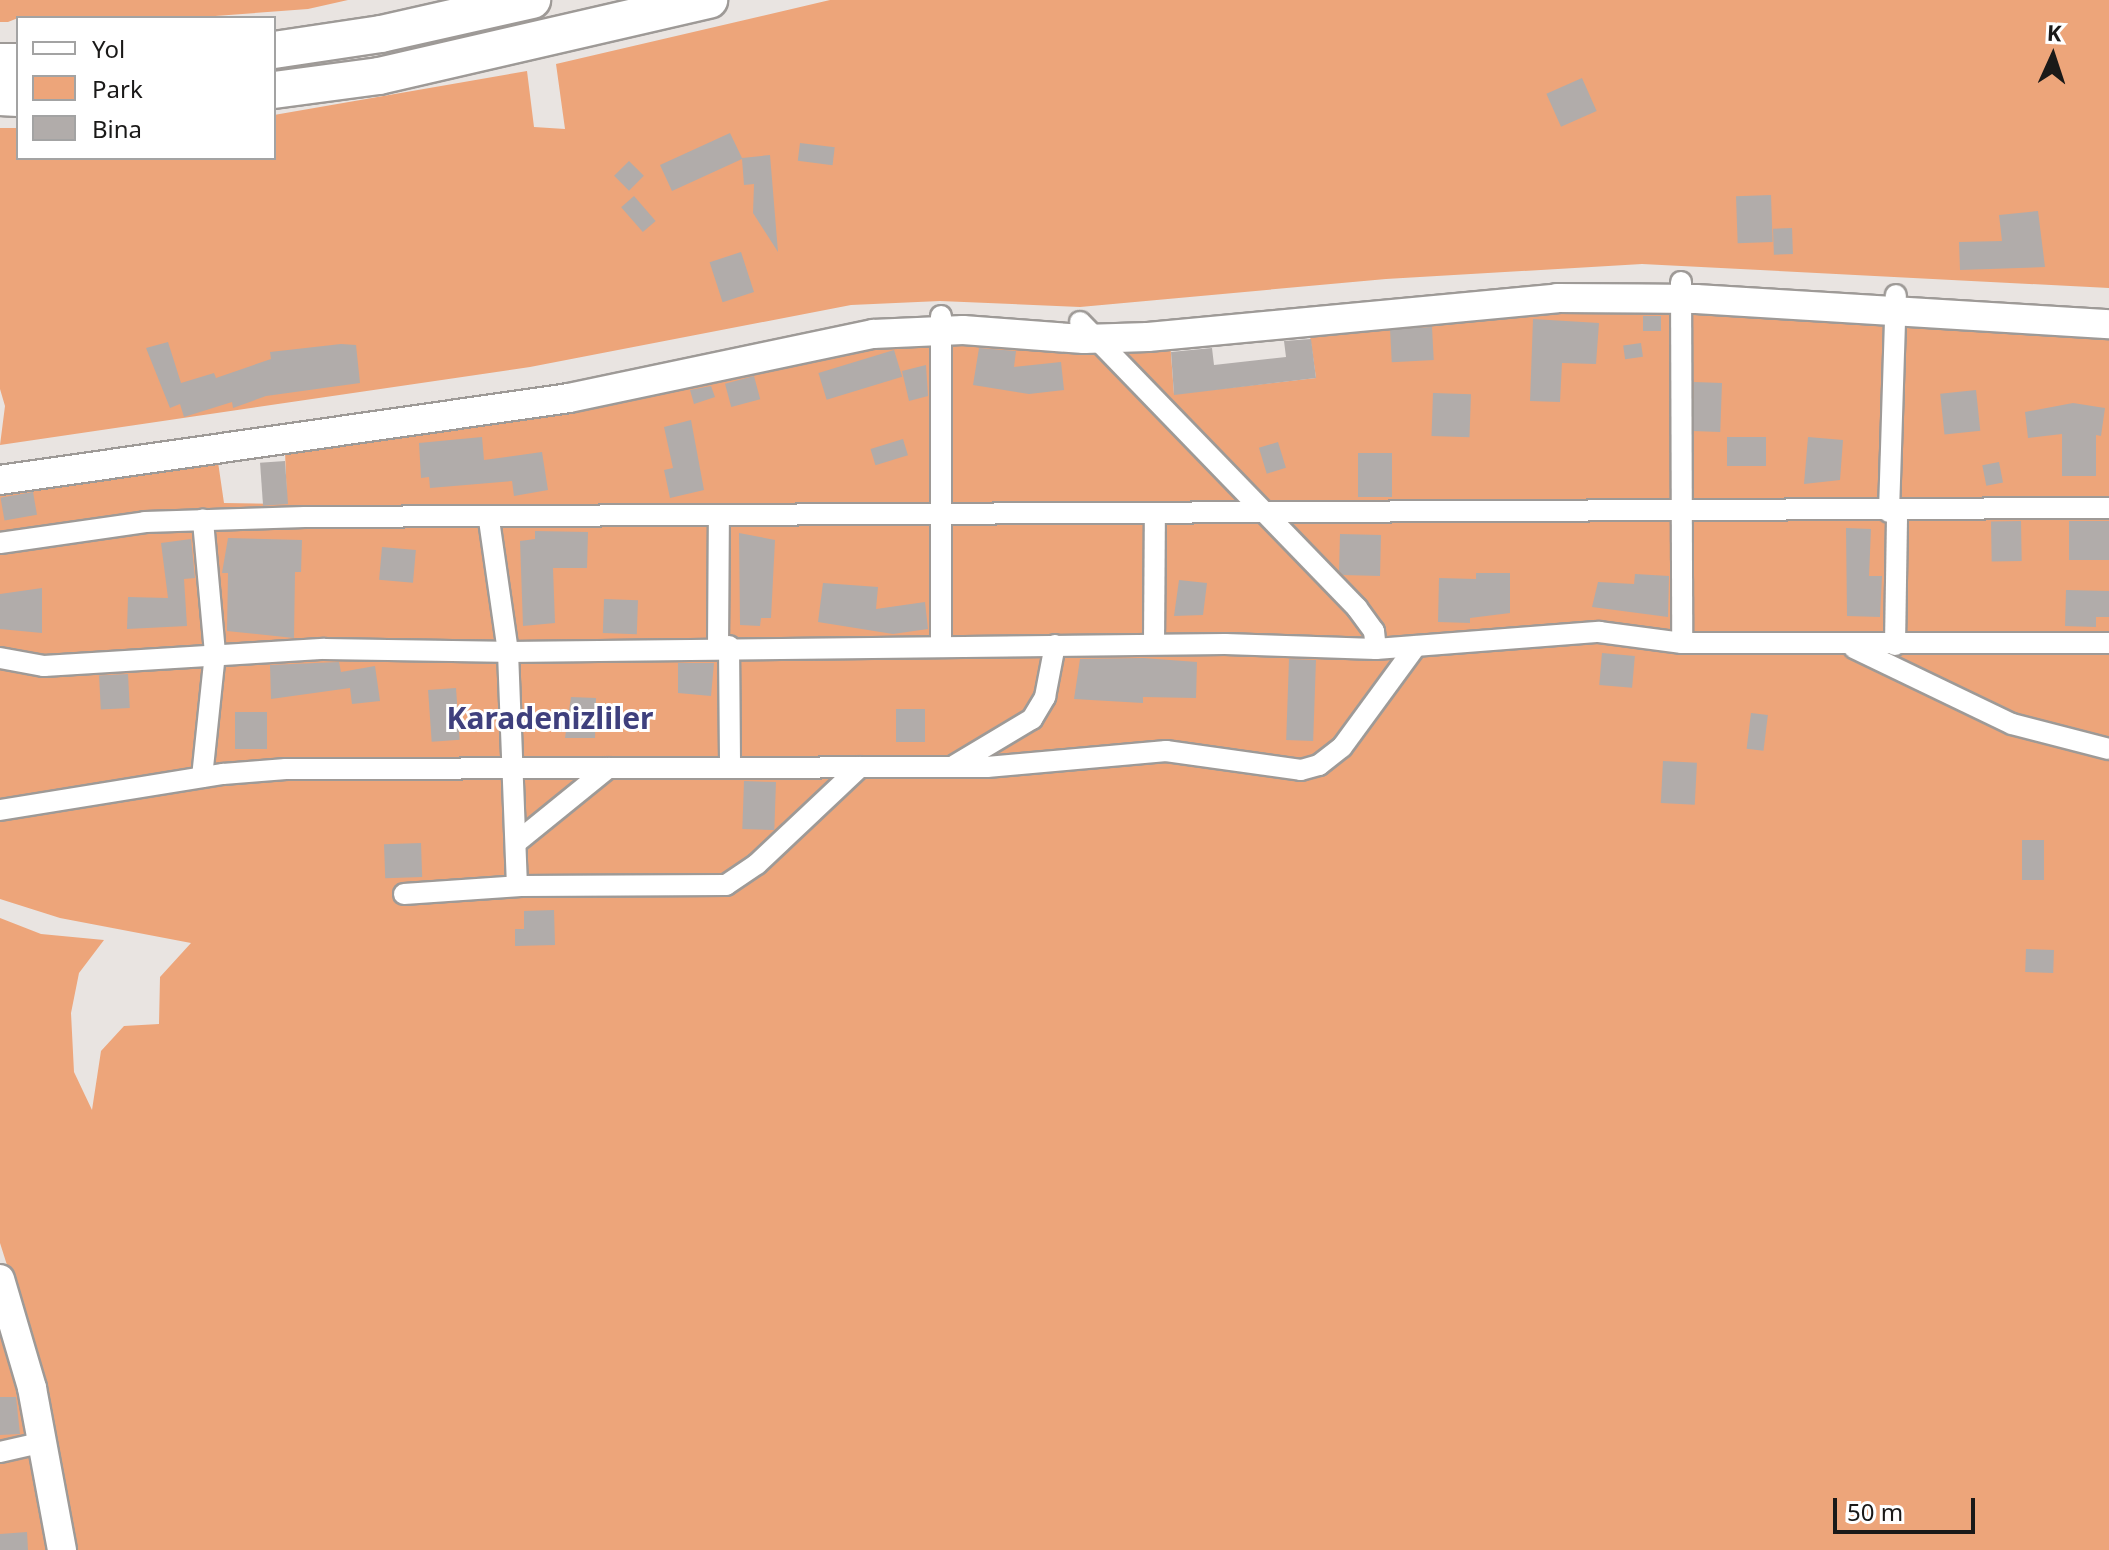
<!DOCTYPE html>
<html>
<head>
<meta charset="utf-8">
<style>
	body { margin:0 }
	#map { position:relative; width:2109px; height:1550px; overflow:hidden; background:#e9e4e1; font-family:"Noto Sans",sans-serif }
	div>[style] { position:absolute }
	.green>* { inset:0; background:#eda57a }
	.building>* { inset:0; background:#b1acaa; transform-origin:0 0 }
	.roads { filter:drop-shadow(2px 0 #9e9a97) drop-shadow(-2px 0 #9e9a97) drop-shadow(0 2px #9e9a97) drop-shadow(0 -2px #9e9a97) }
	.street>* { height:20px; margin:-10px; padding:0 10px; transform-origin:10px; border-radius:10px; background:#fff }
	.secondary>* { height:28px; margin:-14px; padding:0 14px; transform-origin:14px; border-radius:14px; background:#fff }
	.highway>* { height:36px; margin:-18px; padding:0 18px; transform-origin:18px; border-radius:18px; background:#fff }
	span { translate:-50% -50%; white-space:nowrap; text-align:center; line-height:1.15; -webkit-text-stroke:6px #fff; paint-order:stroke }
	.district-label { font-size:30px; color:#3f407d; font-weight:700 }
	.legend { position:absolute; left:16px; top:16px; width:260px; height:144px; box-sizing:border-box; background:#fff; border:2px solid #a3a3a3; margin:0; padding:10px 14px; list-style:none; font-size:24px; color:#1a1918 }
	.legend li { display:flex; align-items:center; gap:16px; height:40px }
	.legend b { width:40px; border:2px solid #a3a3a3 }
	.north { position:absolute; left:2013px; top:16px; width:80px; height:80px; -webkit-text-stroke:6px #fff; paint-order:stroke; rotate:3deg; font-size:22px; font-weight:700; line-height:32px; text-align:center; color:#1a1918 }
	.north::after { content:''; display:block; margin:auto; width:28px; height:36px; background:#1a1918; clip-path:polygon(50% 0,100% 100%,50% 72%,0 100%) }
	.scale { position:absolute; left:1833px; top:1498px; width:142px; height:36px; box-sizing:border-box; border:4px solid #1a1918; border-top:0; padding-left:10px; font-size:24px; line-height:28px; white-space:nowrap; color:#1a1918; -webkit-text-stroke:6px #fff; paint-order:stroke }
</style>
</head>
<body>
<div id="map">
	<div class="green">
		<i style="clip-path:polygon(0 0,348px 0,308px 9px,188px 18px,18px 18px,8px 22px,0 22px)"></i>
		<i style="clip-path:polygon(830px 0,2109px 0,2109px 288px,1642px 264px,1386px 279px,1080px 307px,940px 301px,851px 305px,530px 367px,0 445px,5px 406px,0 389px,0 128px,18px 128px,18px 158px,274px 158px,274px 115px,527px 71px,534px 127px,565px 129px,556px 64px)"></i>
		<i style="clip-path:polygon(1612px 304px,2109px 331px,2109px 1550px,78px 1550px,46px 1388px,0 1243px,0 918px,41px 934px,104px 940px,79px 973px,71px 1013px,74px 1072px,92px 1110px,101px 1051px,124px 1026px,159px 1024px,160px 977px,191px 943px,60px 918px,0 899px,0 492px,218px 462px,224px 503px,287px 504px,285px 451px,838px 352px,924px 340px,1170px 341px,1174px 394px,1316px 378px,1309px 329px)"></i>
		<i style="clip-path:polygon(0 1328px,28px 1426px,27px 1437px,0 1447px)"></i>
		<i style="clip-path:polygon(31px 1456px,52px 1550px,0 1550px,0 1460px)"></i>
	</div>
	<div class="building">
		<i style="left:1582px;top:78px;width:36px;height:39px;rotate:66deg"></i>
		<i style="clip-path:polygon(730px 133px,742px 158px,770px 155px,778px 252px,753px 213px,754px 184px,744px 185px,742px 159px,672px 191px,660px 165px)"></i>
		<i style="left:800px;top:143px;width:35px;height:18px;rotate:7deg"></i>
		<i style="left:629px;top:161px;width:21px;height:21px;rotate:45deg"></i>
		<i style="left:1771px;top:195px;width:47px;height:35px;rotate:88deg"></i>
		<i style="left:634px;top:196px;width:33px;height:17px;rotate:49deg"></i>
		<i style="clip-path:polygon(2038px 211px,2045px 267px,1960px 270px,1959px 242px,2002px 241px,1999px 215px)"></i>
		<i style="left:1792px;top:228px;width:26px;height:19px;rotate:88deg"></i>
		<i style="left:741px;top:252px;width:42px;height:33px;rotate:72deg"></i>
		<i style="left:1643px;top:316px;width:18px;height:15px"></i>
		<i style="clip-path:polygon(1533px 319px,1599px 323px,1596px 364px,1562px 363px,1560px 402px,1530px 401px)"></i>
		<i style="left:1432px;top:327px;width:33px;height:42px;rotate:87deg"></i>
		<i style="clip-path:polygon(1311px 339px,1316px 378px,1174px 395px,1171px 352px,1212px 348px,1214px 365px,1286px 357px,1284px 341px)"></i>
		<i style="clip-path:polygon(168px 342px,181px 383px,214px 373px,216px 378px,271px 359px,270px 352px,341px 344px,356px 345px,360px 383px,266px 396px,233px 408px,232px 402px,184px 417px,180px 404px,170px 408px,146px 348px)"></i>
		<i style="left:1641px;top:343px;width:14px;height:18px;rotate:82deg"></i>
		<i style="clip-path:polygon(979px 348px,1016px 351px,1014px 367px,1061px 362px,1064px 390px,1029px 394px,973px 385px)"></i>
		<i style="left:894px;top:350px;width:28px;height:79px;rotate:73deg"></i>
		<i style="clip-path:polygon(926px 365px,928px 396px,909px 401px,902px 371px)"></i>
		<i style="left:754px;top:376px;width:24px;height:30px;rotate:75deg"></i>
		<i style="left:1694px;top:382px;width:28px;height:49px;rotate:2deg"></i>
		<i style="clip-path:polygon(711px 386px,715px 397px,694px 404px,690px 390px)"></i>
		<i style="left:1976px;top:390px;width:41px;height:36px;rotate:84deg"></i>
		<i style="left:1433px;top:393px;width:38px;height:43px;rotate:2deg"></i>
		<i style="clip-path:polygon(2073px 403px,2105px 408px,2101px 436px,2096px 435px,2096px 476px,2062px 476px,2062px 434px,2028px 438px,2025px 412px)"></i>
		<i style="clip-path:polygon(691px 420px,704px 490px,670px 498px,664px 470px,673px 468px,664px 427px)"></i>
		<i style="clip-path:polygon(482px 437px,484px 460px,542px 452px,548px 490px,514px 496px,512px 481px,430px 488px,429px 477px,421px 478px,419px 443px)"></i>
		<i style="left:1727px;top:437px;width:39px;height:29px"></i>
		<i style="clip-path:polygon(1808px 437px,1843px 440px,1840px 480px,1804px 484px)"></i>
		<i style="left:903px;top:439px;width:17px;height:34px;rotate:73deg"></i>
		<i style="left:1278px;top:442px;width:27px;height:20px;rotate:73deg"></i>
		<i style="left:1392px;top:453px;width:44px;height:34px;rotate:90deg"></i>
		<i style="left:285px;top:461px;width:43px;height:25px;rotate:86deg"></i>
		<i style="left:1999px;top:462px;width:21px;height:17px;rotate:79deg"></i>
		<i style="left:33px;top:492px;width:23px;height:33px;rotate:80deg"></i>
		<i style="left:2021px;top:521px;width:40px;height:30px;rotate:89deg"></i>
		<i style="left:2069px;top:521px;width:40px;height:39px"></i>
		<i style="clip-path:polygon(1846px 528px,1871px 529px,1869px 576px,1882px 576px,1880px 617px,1847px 616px)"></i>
		<i style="clip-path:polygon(535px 531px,588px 532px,587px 568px,553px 568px,555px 623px,523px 626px,520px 541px,535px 539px)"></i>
		<i style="clip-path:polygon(739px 533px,775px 540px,771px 618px,761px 618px,760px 626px,740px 625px)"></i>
		<i style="clip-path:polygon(1340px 534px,1381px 535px,1380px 576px,1343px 575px,1339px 571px)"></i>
		<i style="clip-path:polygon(228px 538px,302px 540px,301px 572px,295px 572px,294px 638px,227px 631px,228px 573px,222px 573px)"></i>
		<i style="clip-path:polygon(191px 539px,195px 578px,184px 579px,187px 626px,127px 629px,128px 597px,168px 598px,161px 543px)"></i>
		<i style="left:382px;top:547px;width:34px;height:33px;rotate:5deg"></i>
		<i style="clip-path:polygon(1476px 573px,1510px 573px,1510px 613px,1470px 618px,1470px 623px,1438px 622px,1439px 578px,1476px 579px)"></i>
		<i style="clip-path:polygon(1635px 574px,1669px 576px,1668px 617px,1592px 607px,1598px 582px,1634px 584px)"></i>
		<i style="clip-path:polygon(1179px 580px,1207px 583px,1203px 615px,1174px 616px)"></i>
		<i style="clip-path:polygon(823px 583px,878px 587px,876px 609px,925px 602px,928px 629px,893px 634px,818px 622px)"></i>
		<i style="clip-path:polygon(42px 588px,42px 633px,0 629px,0 594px)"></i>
		<i style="clip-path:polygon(2066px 590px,2109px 591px,2109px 617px,2096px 617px,2096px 627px,2065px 626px)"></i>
		<i style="left:604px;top:599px;width:34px;height:34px;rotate:2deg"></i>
		<i style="left:1602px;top:653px;width:33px;height:32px;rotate:5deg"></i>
		<i style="clip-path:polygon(1143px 658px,1197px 662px,1196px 698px,1143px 697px,1143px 703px,1074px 699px,1080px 659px)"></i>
		<i style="left:1289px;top:659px;width:27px;height:81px;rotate:2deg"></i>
		<i style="clip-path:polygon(339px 662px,341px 672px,375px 666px,380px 701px,352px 704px,350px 688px,271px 699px,270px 665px)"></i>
		<i style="clip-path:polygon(678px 663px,714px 663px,711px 696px,678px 693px)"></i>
		<i style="left:128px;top:674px;width:34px;height:29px;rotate:87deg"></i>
		<i style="left:456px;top:688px;width:52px;height:28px;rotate:86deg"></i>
		<i style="clip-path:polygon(571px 697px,596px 698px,595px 738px,565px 738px)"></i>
		<i style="left:896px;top:709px;width:29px;height:33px"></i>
		<i style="left:235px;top:712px;width:32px;height:37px"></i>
		<i style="left:1751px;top:713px;width:17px;height:36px;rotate:7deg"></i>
		<i style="left:1663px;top:761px;width:34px;height:42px;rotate:3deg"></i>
		<i style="left:744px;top:781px;width:32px;height:48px;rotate:2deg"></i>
		<i style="left:2022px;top:840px;width:22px;height:40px"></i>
		<i style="left:421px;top:843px;width:34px;height:37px;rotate:88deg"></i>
		<i style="clip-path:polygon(554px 910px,555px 945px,515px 946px,515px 929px,524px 929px,524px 911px)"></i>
		<i style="left:2026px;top:949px;width:28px;height:23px;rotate:2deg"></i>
		<i style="clip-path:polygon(0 1397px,16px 1397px,20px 1434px,0 1435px)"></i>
		<i style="clip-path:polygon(27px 1532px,28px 1550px,0 1550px,0 1534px)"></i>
	</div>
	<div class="roads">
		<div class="street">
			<i style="left:1681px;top:282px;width:361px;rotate:89.8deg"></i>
			<i style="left:1080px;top:322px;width:398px;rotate:45.9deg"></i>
			<i style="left:1357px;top:608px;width:29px;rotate:54deg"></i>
			<i style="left:1374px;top:631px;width:18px;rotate:84deg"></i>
			<i style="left:1889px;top:512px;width:217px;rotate:-88.2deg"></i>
			<i style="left:489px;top:520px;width:133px;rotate:81.8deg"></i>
			<i style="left:508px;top:652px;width:234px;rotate:87.8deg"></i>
			<i style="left:0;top:543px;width:147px;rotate:-8.2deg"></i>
			<i style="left:145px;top:522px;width:160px;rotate:-1.8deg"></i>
			<i style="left:305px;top:517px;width:1804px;rotate:-0.29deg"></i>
			<i style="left:1154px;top:644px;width:129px;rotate:-89.6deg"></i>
			<i style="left:1895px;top:645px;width:133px;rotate:-89.1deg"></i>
			<i style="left:729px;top:646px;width:122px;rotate:89.5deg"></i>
			<i style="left:941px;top:646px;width:330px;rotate:-90deg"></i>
			<i style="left:718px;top:647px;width:129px;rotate:-89.6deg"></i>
			<i style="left:1854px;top:648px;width:175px;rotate:25.7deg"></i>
			<i style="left:2012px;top:724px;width:100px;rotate:14.5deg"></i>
			<i style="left:0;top:658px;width:45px;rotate:10.3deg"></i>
			<i style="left:44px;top:666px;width:281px;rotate:-3.5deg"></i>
			<i style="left:324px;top:649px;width:184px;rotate:0.9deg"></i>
			<i style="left:508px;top:652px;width:717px;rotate:-0.64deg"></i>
			<i style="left:1225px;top:644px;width:151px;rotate:1.9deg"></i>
			<i style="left:1376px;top:649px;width:224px;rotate:-4.4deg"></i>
			<i style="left:1599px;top:632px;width:84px;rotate:7.5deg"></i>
			<i style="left:1682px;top:643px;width:427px"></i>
			<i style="left:955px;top:765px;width:90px;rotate:-30.9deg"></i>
			<i style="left:1032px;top:719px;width:26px;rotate:-59deg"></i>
			<i style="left:1045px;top:697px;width:53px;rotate:-79.1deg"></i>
			<i style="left:202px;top:777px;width:125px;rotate:-84deg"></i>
			<i style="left:215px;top:653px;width:134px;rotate:-95.2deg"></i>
			<i style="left:0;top:810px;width:226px;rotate:-9.2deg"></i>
			<i style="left:223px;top:774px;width:63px;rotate:-4.5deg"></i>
			<i style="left:286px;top:769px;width:701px;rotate:-0.16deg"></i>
			<i style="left:987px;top:767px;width:180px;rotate:-5.1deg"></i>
			<i style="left:1166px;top:751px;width:136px;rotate:8deg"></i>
			<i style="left:1301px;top:770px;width:19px;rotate:-16deg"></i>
			<i style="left:1319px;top:765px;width:29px;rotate:-38deg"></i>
			<i style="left:1342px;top:747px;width:125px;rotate:-53.8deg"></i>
			<i style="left:517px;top:842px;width:117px;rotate:-39.1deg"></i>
			<i style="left:404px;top:894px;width:117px;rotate:-3.9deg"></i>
			<i style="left:521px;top:886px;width:205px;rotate:-0.3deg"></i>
			<i style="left:726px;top:885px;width:37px;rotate:-34deg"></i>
			<i style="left:757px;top:864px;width:141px;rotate:-43.3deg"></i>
			<i style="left:0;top:1452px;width:45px;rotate:-12.8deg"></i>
		</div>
		<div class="secondary">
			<i style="left:0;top:480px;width:575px;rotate:-8.2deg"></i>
			<i style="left:569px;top:398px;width:311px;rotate:-11.9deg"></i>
			<i style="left:873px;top:334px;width:90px;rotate:-2.5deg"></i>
			<i style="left:963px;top:330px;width:121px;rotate:4.3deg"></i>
			<i style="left:1084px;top:339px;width:64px;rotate:-1.8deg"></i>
			<i style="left:1148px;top:337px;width:411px;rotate:-5.4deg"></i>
			<i style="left:1557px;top:298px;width:139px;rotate:0.4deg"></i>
			<i style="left:1696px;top:299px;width:414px;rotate:3.5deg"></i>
			<i style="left:0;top:1279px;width:114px;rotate:73.6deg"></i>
			<i style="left:32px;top:1388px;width:165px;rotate:79.5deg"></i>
		</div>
		<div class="highway">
			<i style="left:274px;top:50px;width:108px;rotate:-8.5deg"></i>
			<i style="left:381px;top:34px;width:155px;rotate:-12.7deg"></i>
			<i style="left:0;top:62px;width:18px"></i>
			<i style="left:274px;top:90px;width:106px;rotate:-7.6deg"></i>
			<i style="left:379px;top:76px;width:339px;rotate:-13deg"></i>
			<i style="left:0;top:97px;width:18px;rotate:3deg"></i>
		</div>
	</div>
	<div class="district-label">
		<span style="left:550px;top:718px">Karadenizliler</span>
	</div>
	<ul class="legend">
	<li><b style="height:10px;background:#fff"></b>Yol</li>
	<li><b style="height:22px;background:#eda57a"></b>Park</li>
	<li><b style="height:22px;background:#b1acaa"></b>Bina</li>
	</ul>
	<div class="north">K</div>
	<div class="scale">50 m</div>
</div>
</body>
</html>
